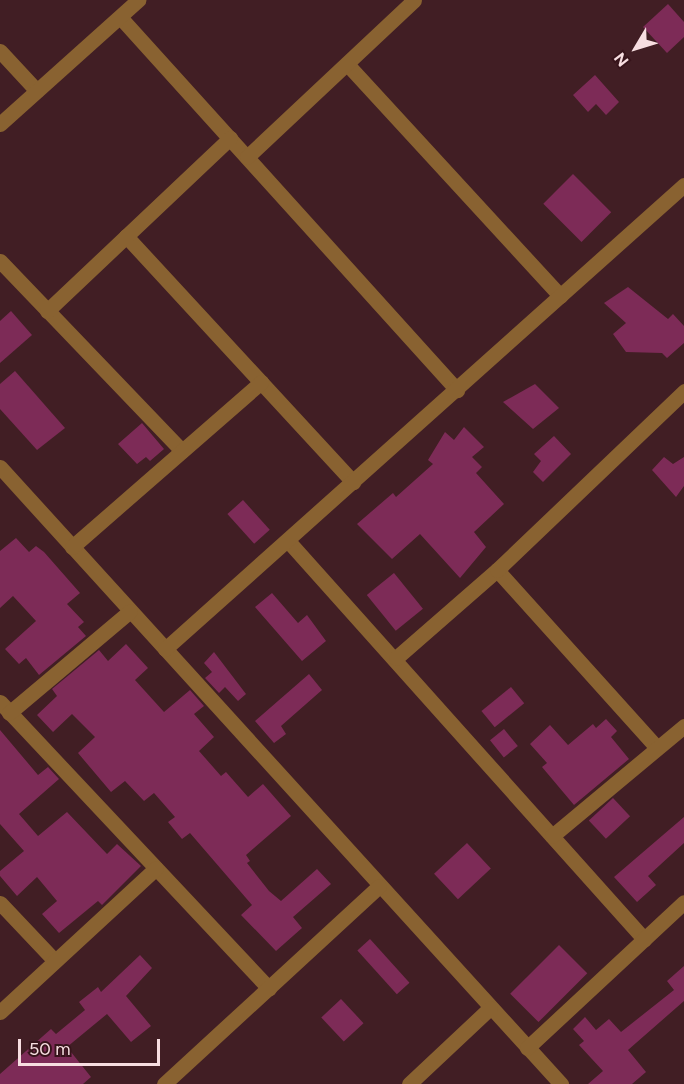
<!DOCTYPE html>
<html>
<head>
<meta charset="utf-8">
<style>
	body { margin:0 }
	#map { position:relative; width:684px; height:1084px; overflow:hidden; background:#411e24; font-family:Figtree,sans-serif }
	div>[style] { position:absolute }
	.building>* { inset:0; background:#7d2b57; transform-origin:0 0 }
	.minor>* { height:15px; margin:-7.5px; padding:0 7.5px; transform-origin:7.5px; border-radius:7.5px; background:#896231 }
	span { translate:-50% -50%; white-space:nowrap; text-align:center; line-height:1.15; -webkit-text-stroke:4.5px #37141b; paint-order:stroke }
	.north { position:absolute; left:606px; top:18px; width:60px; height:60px; -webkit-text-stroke:4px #37141b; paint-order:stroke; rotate:232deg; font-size:16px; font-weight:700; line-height:24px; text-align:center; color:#f7dee1 }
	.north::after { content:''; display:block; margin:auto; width:21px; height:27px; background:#f7dee1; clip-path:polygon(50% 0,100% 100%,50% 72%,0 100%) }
	.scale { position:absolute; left:18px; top:1039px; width:142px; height:27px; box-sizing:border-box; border:3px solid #f7dee1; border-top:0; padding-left:8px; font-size:18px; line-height:21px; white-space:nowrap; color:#f7dee1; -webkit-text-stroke:4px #37141b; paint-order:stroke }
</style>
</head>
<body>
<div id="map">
	<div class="building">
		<i style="clip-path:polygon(668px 4px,684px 22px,684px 37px,667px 53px,643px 27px)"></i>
		<i style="clip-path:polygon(595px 75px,619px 102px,606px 115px,596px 104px,588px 112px,573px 95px)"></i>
		<i style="left:573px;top:174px;width:54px;height:42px;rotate:45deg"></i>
		<i style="clip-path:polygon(628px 287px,668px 319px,673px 314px,684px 326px,684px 343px,667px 358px,662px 353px,626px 352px,613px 334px,626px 323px,604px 303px)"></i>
		<i style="clip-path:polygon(11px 311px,32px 335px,0 363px,0 321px)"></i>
		<i style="clip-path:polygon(15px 371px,65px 428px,37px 450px,0 409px,0 384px)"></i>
		<i style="clip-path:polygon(535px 384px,559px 408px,533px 429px,503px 402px)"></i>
		<i style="clip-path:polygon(142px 423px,164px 449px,150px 461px,146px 457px,137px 464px,118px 444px)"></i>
		<i style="clip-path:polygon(464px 427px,484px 447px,472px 457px,482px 467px,476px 473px,504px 504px,474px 532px,486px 547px,460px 578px,420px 534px,392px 559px,357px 524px,393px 493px,396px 497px,433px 464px,428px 460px,445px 432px,454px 440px)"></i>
		<i style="clip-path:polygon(554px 436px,571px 454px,543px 482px,533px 472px,541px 461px,534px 454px)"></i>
		<i style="clip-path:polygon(664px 457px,673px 464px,684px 457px,684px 486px,676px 497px,652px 470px)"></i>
		<i style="left:243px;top:500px;width:40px;height:21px;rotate:48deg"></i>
		<i style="clip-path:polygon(16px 538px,29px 552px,36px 546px,44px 552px,80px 593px,67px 604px,84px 622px,78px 627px,86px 636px,39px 675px,26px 658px,19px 664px,5px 649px,36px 621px,13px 596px,0 608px,0 551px)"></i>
		<i style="left:394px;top:573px;width:46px;height:35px;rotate:51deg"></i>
		<i style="clip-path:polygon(272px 593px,298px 623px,307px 615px,326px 641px,302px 661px,255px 607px)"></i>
		<i style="clip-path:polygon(126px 644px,148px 668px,135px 680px,164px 712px,190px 690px,204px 706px,194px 714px,214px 737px,199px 751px,221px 776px,226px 772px,248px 797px,263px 784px,291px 816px,246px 855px,250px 861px,247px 863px,269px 891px,281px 901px,317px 869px,331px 884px,293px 917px,302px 928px,276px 951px,241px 915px,252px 905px,190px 833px,182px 839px,168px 822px,175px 817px,154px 793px,144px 801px,125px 781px,111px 792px,78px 753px,95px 737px,72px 714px,53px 732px,37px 715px,57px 696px,52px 689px,99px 650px,108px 661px)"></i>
		<i style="clip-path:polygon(214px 652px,246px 694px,238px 701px,225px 687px,219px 693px,205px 678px,212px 672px,204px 663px)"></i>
		<i style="clip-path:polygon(309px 674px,322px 690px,281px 726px,286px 734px,274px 743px,255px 721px)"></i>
		<i style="left:511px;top:687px;width:21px;height:38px;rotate:51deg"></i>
		<i style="clip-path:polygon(606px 719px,617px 731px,611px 737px,629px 759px,574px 805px,542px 767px,547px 763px,530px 744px,550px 725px,568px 745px,593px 724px,596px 728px)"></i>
		<i style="left:504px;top:729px;width:22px;height:18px;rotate:51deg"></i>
		<i style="clip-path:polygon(0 730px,38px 775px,48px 767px,59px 779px,19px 814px,38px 836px,67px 812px,107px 854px,117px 844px,141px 866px,102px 905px,98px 901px,59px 933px,42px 914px,57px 901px,37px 877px,17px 896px,0 876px,0 871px,24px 851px,0 824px)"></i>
		<i style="left:613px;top:798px;width:25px;height:33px;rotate:47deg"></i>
		<i style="clip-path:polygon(684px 817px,684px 843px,648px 876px,656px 885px,637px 902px,614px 877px)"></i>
		<i style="left:467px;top:843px;width:35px;height:45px;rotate:47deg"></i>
		<i style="left:370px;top:939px;width:59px;height:17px;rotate:48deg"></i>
		<i style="left:559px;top:945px;width:40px;height:69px;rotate:45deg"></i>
		<i style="clip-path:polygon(140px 955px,152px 968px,126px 996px,151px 1026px,131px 1042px,107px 1014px,67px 1047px,91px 1077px,83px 1084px,0 1084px,0 1074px,51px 1029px,56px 1034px,85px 1010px,79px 1002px,98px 987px,101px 992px)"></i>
		<i style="clip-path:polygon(684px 966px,684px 1001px,628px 1050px,646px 1072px,632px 1084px,588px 1084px,603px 1071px,579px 1045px,584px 1041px,573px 1029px,585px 1017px,596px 1030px,609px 1019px,621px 1032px,674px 990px,667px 981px)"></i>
		<i style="left:341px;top:999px;width:33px;height:27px;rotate:47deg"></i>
	</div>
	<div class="minor">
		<i style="left:120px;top:17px;width:503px;rotate:47.9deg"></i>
		<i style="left:0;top:51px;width:54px;rotate:47.2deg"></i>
		<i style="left:347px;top:64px;width:315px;rotate:47.4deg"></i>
		<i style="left:0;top:124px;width:186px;rotate:-41.9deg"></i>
		<i style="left:247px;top:157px;width:229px;rotate:-43.2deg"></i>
		<i style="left:126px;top:236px;width:335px;rotate:47.3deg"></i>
		<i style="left:0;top:261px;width:263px;rotate:46.2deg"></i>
		<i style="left:47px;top:311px;width:252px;rotate:-43.4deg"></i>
		<i style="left:0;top:467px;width:834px;rotate:47.72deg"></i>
		<i style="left:289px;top:542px;width:533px;rotate:48.2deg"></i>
		<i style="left:72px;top:547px;width:251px;rotate:-41.1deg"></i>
		<i style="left:497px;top:570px;width:239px;rotate:48deg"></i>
		<i style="left:165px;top:649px;width:696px;rotate:-41.8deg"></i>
		<i style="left:396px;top:658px;width:134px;rotate:-41.1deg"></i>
		<i style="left:497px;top:570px;width:259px;rotate:-43.7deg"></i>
		<i style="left:0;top:702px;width:393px;rotate:46.8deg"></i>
		<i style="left:9px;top:713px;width:158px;rotate:-40.1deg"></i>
		<i style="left:552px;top:836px;width:172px;rotate:-39.8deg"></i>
		<i style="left:0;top:903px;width:79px;rotate:46.5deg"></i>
		<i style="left:0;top:1012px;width:212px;rotate:-42.7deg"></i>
		<i style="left:527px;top:1048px;width:214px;rotate:-42.9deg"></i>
		<i style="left:164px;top:1084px;width:292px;rotate:-42.6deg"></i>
		<i style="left:409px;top:1084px;width:111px;rotate:-43.2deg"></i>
	</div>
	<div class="north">N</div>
	<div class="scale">50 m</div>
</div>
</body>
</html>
